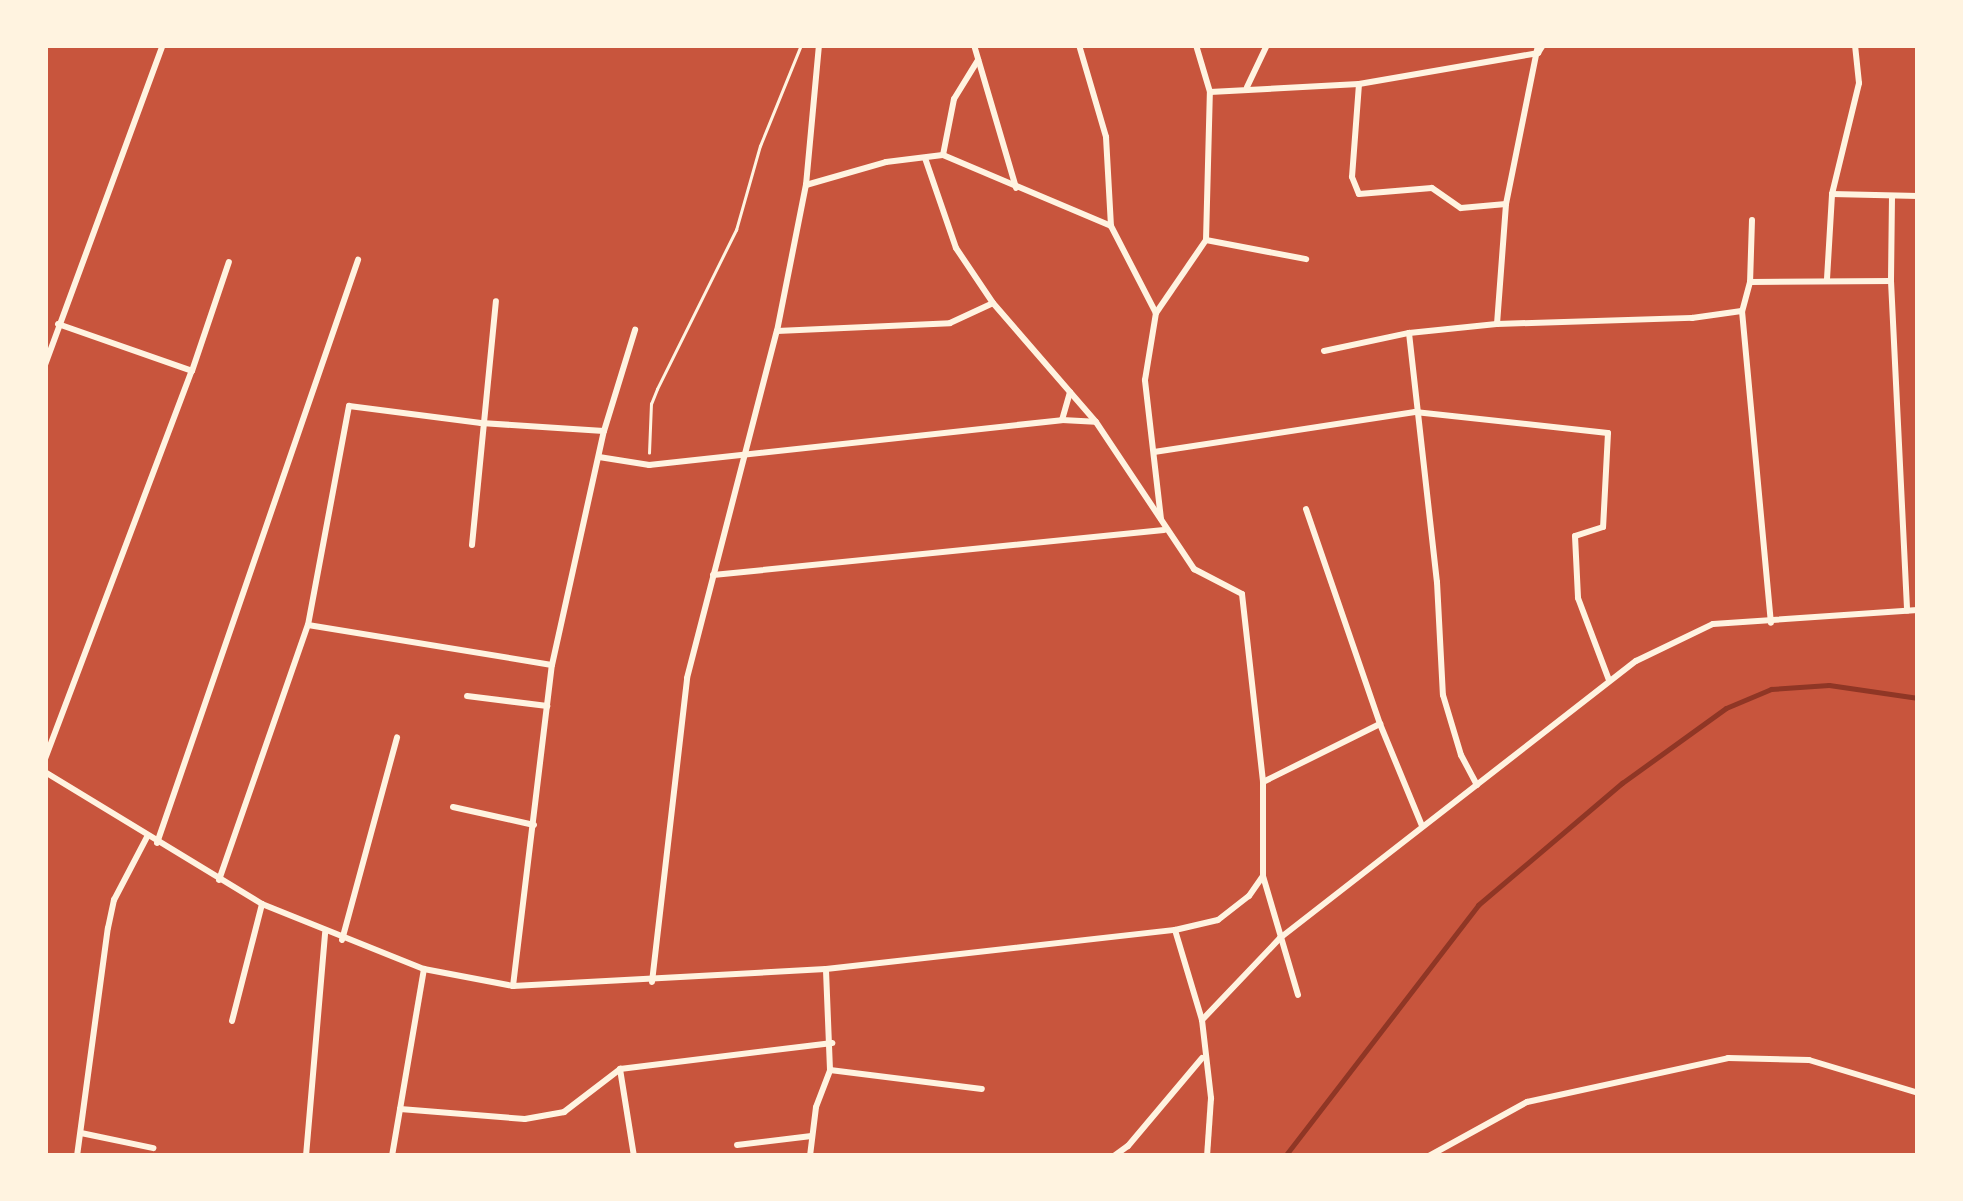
<!DOCTYPE html>
<html>
<head>
<meta charset="utf-8">
<style>
	body { margin:0 }
	#map { position:relative; width:1963px; height:1201px; overflow:hidden; background:#c8553d; font-family:"DejaVu Sans",sans-serif }
	div>[style] { position:absolute }
	.stream>* { height:5px; margin:-2.5px; padding:0 2.5px; transform-origin:2.5px; border-radius:2.5px; background:#8f3625 }
	.path>* { height:2.5px; margin:-1.25px; padding:0 1.25px; transform-origin:1.25px; border-radius:1.25px; background:#fff3e0 }
	.minor>* { height:6px; margin:-3px; padding:0 3px; transform-origin:3px; border-radius:3px; background:#fff3e0 }
	span { translate:-50% -50%; white-space:nowrap; text-align:center; line-height:1.15; -webkit-text-stroke:8px #fff3e0; paint-order:stroke }
	.frame { position:absolute; inset:0; border:48px solid #fff3e0; pointer-events:none }
</style>
</head>
<body>
<div id="map">
	<div class="stream">
		<i style="left:1285px;top:1156px;width:317px;rotate:-52.4deg"></i>
		<i style="left:1478px;top:905px;width:189px;rotate:-40.3deg"></i>
		<i style="left:1622px;top:783px;width:128px;rotate:-35.8deg"></i>
		<i style="left:1726px;top:708px;width:49px;rotate:-22.9deg"></i>
		<i style="left:1771px;top:689px;width:58px;rotate:-3.9deg"></i>
		<i style="left:1829px;top:685px;width:90px;rotate:8.3deg"></i>
	</div>
	<div class="path">
		<i style="left:649px;top:453px;width:49px;rotate:-87.7deg"></i>
		<i style="left:651px;top:404px;width:16px;rotate:-68deg"></i>
		<i style="left:657px;top:389px;width:178px;rotate:-63.6deg"></i>
		<i style="left:736px;top:230px;width:87px;rotate:-74.1deg"></i>
		<i style="left:760px;top:146px;width:109px;rotate:-67.9deg"></i>
	</div>
	<div class="minor">
		<i style="left:974px;top:45px;width:149px;rotate:73.6deg"></i>
		<i style="left:1079px;top:45px;width:96px;rotate:73.6deg"></i>
		<i style="left:1106px;top:137px;width:89px;rotate:86.8deg"></i>
		<i style="left:1359px;top:84px;width:93px;rotate:94.3deg"></i>
		<i style="left:1352px;top:177px;width:18px;rotate:68deg"></i>
		<i style="left:1359px;top:194px;width:73px;rotate:-4.7deg"></i>
		<i style="left:1432px;top:188px;width:35px;rotate:35deg"></i>
		<i style="left:1461px;top:208px;width:45px;rotate:-5.1deg"></i>
		<i style="left:1247px;top:87px;width:47px;rotate:-64.5deg"></i>
		<i style="left:1210px;top:92px;width:149px;rotate:-3.1deg"></i>
		<i style="left:1359px;top:84px;width:182px;rotate:-9.8deg"></i>
		<i style="left:1538px;top:53px;width:9px;rotate:-58deg"></i>
		<i style="left:943px;top:155px;width:182px;rotate:22.9deg"></i>
		<i style="left:1111px;top:226px;width:98px;rotate:62.7deg"></i>
		<i style="left:943px;top:155px;width:57px;rotate:-78.9deg"></i>
		<i style="left:954px;top:99px;width:46px;rotate:-58.4deg"></i>
		<i style="left:925px;top:158px;width:95px;rotate:71deg"></i>
		<i style="left:956px;top:248px;width:66px;rotate:56.1deg"></i>
		<i style="left:993px;top:303px;width:157px;rotate:49.1deg"></i>
		<i style="left:1096px;top:422px;width:177px;rotate:56.3deg"></i>
		<i style="left:1194px;top:569px;width:54px;rotate:27.5deg"></i>
		<i style="left:1242px;top:594px;width:189px;rotate:83.6deg"></i>
		<i style="left:1263px;top:782px;width:94px;rotate:90deg"></i>
		<i style="left:1263px;top:876px;width:124px;rotate:73.6deg"></i>
		<i style="left:806px;top:185px;width:83px;rotate:-16deg"></i>
		<i style="left:886px;top:162px;width:57px;rotate:-7deg"></i>
		<i style="left:1832px;top:194px;width:86px;rotate:1.3deg"></i>
		<i style="left:1892px;top:197px;width:84px;rotate:90.7deg"></i>
		<i style="left:1891px;top:281px;width:330px;rotate:87.2deg"></i>
		<i style="left:1752px;top:220px;width:62px;rotate:91.8deg"></i>
		<i style="left:1750px;top:282px;width:30px;rotate:105deg"></i>
		<i style="left:1742px;top:311px;width:313px;rotate:84.7deg"></i>
		<i style="left:1206px;top:240px;width:102px;rotate:10.8deg"></i>
		<i style="left:1827px;top:279px;width:85px;rotate:-86.6deg"></i>
		<i style="left:1832px;top:194px;width:114px;rotate:-76.3deg"></i>
		<i style="left:1859px;top:83px;width:38px;rotate:-96deg"></i>
		<i style="left:1750px;top:282px;width:141px;rotate:-0.4deg"></i>
		<i style="left:58px;top:324px;width:142px;rotate:19.3deg"></i>
		<i style="left:1497px;top:324px;width:120px;rotate:-85.7deg"></i>
		<i style="left:1506px;top:204px;width:162px;rotate:-78.6deg"></i>
		<i style="left:777px;top:331px;width:173px;rotate:-2.6deg"></i>
		<i style="left:950px;top:323px;width:47px;rotate:-24.9deg"></i>
		<i style="left:1409px;top:333px;width:251px;rotate:83.6deg"></i>
		<i style="left:1437px;top:582px;width:113px;rotate:87deg"></i>
		<i style="left:1443px;top:695px;width:63px;rotate:73.3deg"></i>
		<i style="left:1461px;top:755px;width:34px;rotate:62deg"></i>
		<i style="left:1324px;top:351px;width:87px;rotate:-12deg"></i>
		<i style="left:1409px;top:333px;width:88px;rotate:-5.8deg"></i>
		<i style="left:1497px;top:324px;width:195px;rotate:-1.8deg"></i>
		<i style="left:1692px;top:318px;width:50px;rotate:-8deg"></i>
		<i style="left:45px;top:365px;width:341px;rotate:-69.8deg"></i>
		<i style="left:1062px;top:420px;width:29px;rotate:-74deg"></i>
		<i style="left:1154px;top:452px;width:264px;rotate:-8.7deg"></i>
		<i style="left:1415px;top:412px;width:194px;rotate:6.2deg"></i>
		<i style="left:1608px;top:433px;width:94px;rotate:93deg"></i>
		<i style="left:1603px;top:527px;width:29px;rotate:162deg"></i>
		<i style="left:1575px;top:536px;width:62px;rotate:87.2deg"></i>
		<i style="left:1578px;top:598px;width:88px;rotate:69.3deg"></i>
		<i style="left:599px;top:457px;width:51px;rotate:9.1deg"></i>
		<i style="left:649px;top:465px;width:415px;rotate:-6.2deg"></i>
		<i style="left:1062px;top:420px;width:33px;rotate:3deg"></i>
		<i style="left:1306px;top:509px;width:227px;rotate:71deg"></i>
		<i style="left:1380px;top:724px;width:110px;rotate:67.6deg"></i>
		<i style="left:1161px;top:519px;width:140px;rotate:-96.6deg"></i>
		<i style="left:1145px;top:380px;width:68px;rotate:-80.7deg"></i>
		<i style="left:1156px;top:313px;width:88px;rotate:-55.6deg"></i>
		<i style="left:1206px;top:240px;width:148px;rotate:-88.5deg"></i>
		<i style="left:1210px;top:92px;width:49px;rotate:-106.6deg"></i>
		<i style="left:472px;top:545px;width:245px;rotate:-84.4deg"></i>
		<i style="left:713px;top:575px;width:453px;rotate:-5.7deg"></i>
		<i style="left:308px;top:625px;width:247px;rotate:9.3deg"></i>
		<i style="left:467px;top:696px;width:81px;rotate:7.1deg"></i>
		<i style="left:45px;top:759px;width:415px;rotate:-69.3deg"></i>
		<i style="left:192px;top:371px;width:115px;rotate:-71.3deg"></i>
		<i style="left:45px;top:772px;width:254px;rotate:31.3deg"></i>
		<i style="left:262px;top:904px;width:175px;rotate:21.9deg"></i>
		<i style="left:424px;top:969px;width:91px;rotate:10.8deg"></i>
		<i style="left:513px;top:986px;width:313px;rotate:-3.1deg"></i>
		<i style="left:826px;top:969px;width:351px;rotate:-6.4deg"></i>
		<i style="left:1175px;top:930px;width:44px;rotate:-13.1deg"></i>
		<i style="left:1218px;top:920px;width:39px;rotate:-38deg"></i>
		<i style="left:1249px;top:896px;width:24px;rotate:-55deg"></i>
		<i style="left:1263px;top:782px;width:131px;rotate:-26.4deg"></i>
		<i style="left:453px;top:807px;width:83px;rotate:12.5deg"></i>
		<i style="left:157px;top:843px;width:617px;rotate:-70.98deg"></i>
		<i style="left:219px;top:880px;width:270px;rotate:-70.8deg"></i>
		<i style="left:308px;top:625px;width:223px;rotate:-79.4deg"></i>
		<i style="left:349px;top:406px;width:133px;rotate:7.3deg"></i>
		<i style="left:481px;top:423px;width:123px;rotate:3.7deg"></i>
		<i style="left:1175px;top:930px;width:94px;rotate:73.3deg"></i>
		<i style="left:1202px;top:1020px;width:79px;rotate:83.4deg"></i>
		<i style="left:1211px;top:1098px;width:58px;rotate:93.9deg"></i>
		<i style="left:342px;top:940px;width:210px;rotate:-74.8deg"></i>
		<i style="left:652px;top:982px;width:306px;rotate:-83.4deg"></i>
		<i style="left:687px;top:678px;width:358px;rotate:-75.5deg"></i>
		<i style="left:777px;top:331px;width:149px;rotate:-78.8deg"></i>
		<i style="left:806px;top:185px;width:141px;rotate:-84.7deg"></i>
		<i style="left:513px;top:986px;width:323px;rotate:-83.1deg"></i>
		<i style="left:552px;top:665px;width:240px;rotate:-77.5deg"></i>
		<i style="left:604px;top:431px;width:106px;rotate:-72.9deg"></i>
		<i style="left:1202px;top:1020px;width:113px;rotate:-46.4deg"></i>
		<i style="left:1280px;top:938px;width:451px;rotate:-37.9deg"></i>
		<i style="left:1636px;top:661px;width:85px;rotate:-25.7deg"></i>
		<i style="left:1713px;top:624px;width:205px;rotate:-3.9deg"></i>
		<i style="left:232px;top:1021px;width:121px;rotate:-75.6deg"></i>
		<i style="left:620px;top:1069px;width:88px;rotate:80.9deg"></i>
		<i style="left:830px;top:1070px;width:153px;rotate:7.1deg"></i>
		<i style="left:400px;top:1109px;width:125px;rotate:4.6deg"></i>
		<i style="left:525px;top:1119px;width:40px;rotate:-10deg"></i>
		<i style="left:564px;top:1112px;width:71px;rotate:-37.5deg"></i>
		<i style="left:620px;top:1069px;width:214px;rotate:-7deg"></i>
		<i style="left:81px;top:1133px;width:74px;rotate:11.8deg"></i>
		<i style="left:737px;top:1145px;width:75px;rotate:-6.9deg"></i>
		<i style="left:77px;top:1156px;width:230px;rotate:-82.3deg"></i>
		<i style="left:108px;top:928px;width:29px;rotate:-78deg"></i>
		<i style="left:114px;top:900px;width:71px;rotate:-62.4deg"></i>
		<i style="left:306px;top:1156px;width:224px;rotate:-85.1deg"></i>
		<i style="left:392px;top:1156px;width:190px;rotate:-80.3deg"></i>
		<i style="left:810px;top:1156px;width:49px;rotate:-83deg"></i>
		<i style="left:816px;top:1107px;width:40px;rotate:-69deg"></i>
		<i style="left:830px;top:1070px;width:101px;rotate:-92.3deg"></i>
		<i style="left:1114px;top:1156px;width:17px;rotate:-36deg"></i>
		<i style="left:1128px;top:1146px;width:115px;rotate:-49.9deg"></i>
		<i style="left:1429px;top:1156px;width:112px;rotate:-28.9deg"></i>
		<i style="left:1527px;top:1102px;width:206px;rotate:-12.3deg"></i>
		<i style="left:1728px;top:1058px;width:81px;rotate:1.4deg"></i>
		<i style="left:1809px;top:1060px;width:114px;rotate:16.8deg"></i>
	</div>
	<div class="frame"></div>
</div>
</body>
</html>
